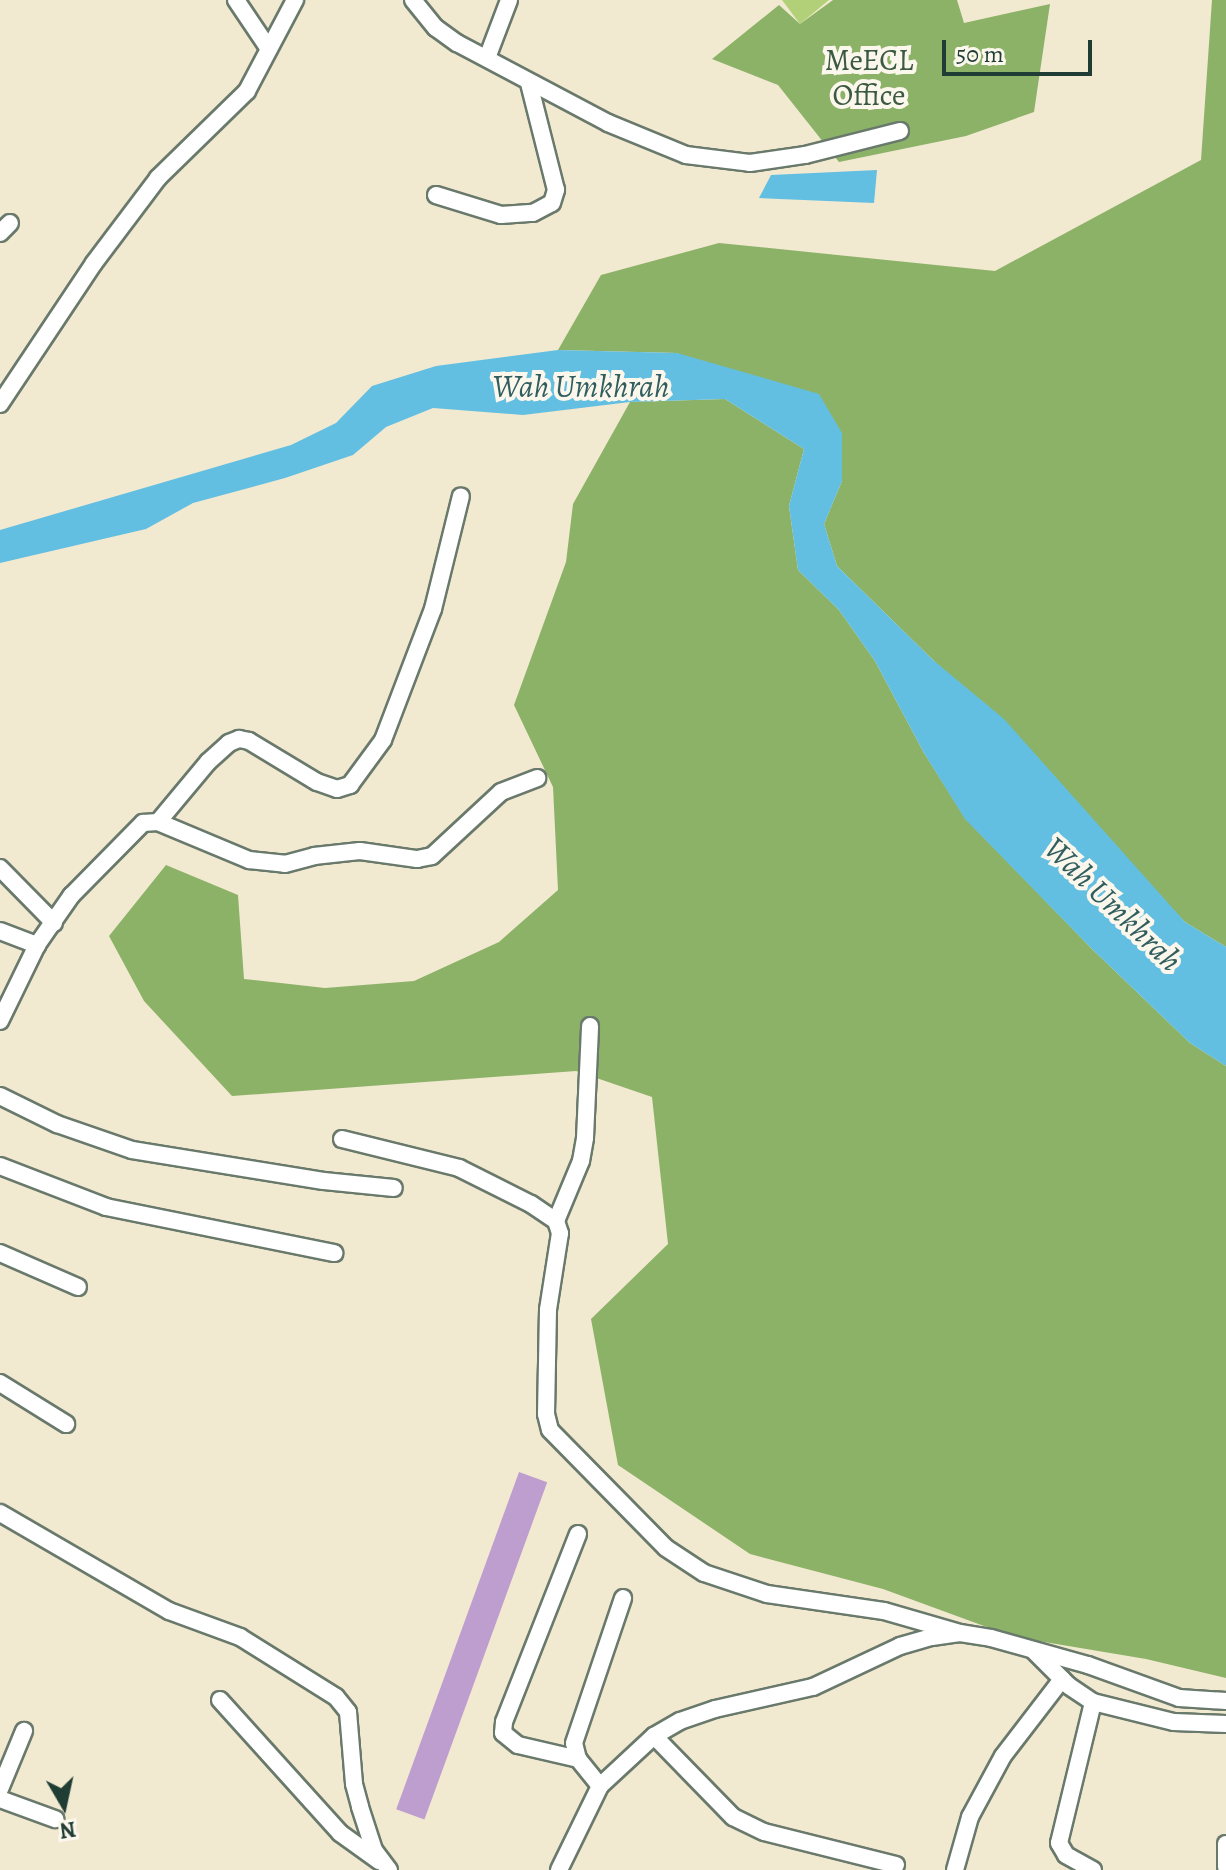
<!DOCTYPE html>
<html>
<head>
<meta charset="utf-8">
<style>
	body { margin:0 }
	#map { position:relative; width:1226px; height:1870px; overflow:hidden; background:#f2e9d1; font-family:Alegreya,serif }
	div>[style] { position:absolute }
	.green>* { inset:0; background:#b1d077 }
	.forest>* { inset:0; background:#8cb268 }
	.water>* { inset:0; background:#63bfe1 }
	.building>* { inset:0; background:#bd9ece; transform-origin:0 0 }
	.roads { filter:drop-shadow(2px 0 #69796b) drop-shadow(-2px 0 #69796b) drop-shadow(0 2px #69796b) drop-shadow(0 -2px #69796b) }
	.street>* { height:16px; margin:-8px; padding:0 8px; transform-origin:8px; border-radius:8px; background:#fff }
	span { translate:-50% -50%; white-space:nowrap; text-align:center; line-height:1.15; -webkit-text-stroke:8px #fbf7ec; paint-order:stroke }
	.park-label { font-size:30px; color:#3c5a41 }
	.water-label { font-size:32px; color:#305e5f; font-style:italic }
	.north { position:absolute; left:24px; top:1766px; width:80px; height:80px; -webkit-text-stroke:6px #fbf7ec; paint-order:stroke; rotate:171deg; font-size:22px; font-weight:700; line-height:32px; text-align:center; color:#1f3d34 }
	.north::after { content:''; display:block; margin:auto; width:28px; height:36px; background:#1f3d34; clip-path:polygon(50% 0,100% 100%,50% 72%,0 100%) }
	.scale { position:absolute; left:942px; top:40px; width:150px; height:36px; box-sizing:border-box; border:4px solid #1f3d34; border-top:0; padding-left:10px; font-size:24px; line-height:28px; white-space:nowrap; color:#1f3d34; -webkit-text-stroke:6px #fbf7ec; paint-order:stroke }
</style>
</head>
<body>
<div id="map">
	<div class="green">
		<i style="clip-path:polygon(782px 0,829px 0,800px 24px)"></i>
	</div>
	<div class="forest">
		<i style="clip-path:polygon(833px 0,957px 0,964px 23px,1050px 4px,1034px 112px,966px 136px,839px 162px,778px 85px,712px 59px,779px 5px,800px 24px)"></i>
		<i style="clip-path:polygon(1212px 0,1226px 0,1226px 947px,1185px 922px,933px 660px,837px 566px,824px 524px,842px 481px,842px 433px,677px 353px,558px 350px,601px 275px,719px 243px,995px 271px,1201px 160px)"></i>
		<i style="clip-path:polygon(725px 399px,804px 449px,789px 506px,798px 570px,839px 610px,875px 661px,924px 753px,965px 818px,1091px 948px,1190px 1043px,1226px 1066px,1226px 1678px,1146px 1659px,1014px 1637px,883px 1589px,750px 1554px,618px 1465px,591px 1319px,668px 1244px,652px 1097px,576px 1071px,232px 1096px,144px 1001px,109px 936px,166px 865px,238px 895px,244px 979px,325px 988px,414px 981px,499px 942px,558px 890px,553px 787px,514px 705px,566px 562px,573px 504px,630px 402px)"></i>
	</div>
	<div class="water">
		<i style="clip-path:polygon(877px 170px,874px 203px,759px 198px,771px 175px)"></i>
		<i style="clip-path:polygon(558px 350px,677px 353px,819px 394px,842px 433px,842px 481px,824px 524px,837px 566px,933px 660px,1004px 719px,1185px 922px,1226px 947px,1226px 1066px,1190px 1043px,1091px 948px,965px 819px,924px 753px,875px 661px,839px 610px,798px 570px,789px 506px,804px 449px,725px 399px,630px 402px,523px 415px,433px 408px,386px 427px,353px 455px,285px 478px,193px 503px,146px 529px,0 563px,0 530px,291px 445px,336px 423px,372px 386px,436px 366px)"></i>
	</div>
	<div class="building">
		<i style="left:519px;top:1472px;width:30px;height:359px;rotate:20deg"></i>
	</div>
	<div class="roads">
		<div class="street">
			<i style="left:236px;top:0;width:59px;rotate:56deg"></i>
			<i style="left:413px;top:0;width:36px;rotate:51deg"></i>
			<i style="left:436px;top:28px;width:26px;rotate:36deg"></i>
			<i style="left:457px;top:43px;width:171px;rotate:27.9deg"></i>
			<i style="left:608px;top:123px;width:84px;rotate:22.3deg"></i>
			<i style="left:686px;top:155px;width:64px;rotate:7.1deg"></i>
			<i style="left:750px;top:163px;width:56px;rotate:-8.3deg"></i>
			<i style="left:805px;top:155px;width:98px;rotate:-14.2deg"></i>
			<i style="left:487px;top:58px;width:62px;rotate:-69.2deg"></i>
			<i style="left:436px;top:195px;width:68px;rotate:17.1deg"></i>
			<i style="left:501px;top:215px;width:32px;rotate:-4deg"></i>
			<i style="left:533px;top:213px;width:21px;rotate:-28deg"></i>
			<i style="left:552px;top:203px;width:14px;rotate:-73deg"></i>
			<i style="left:556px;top:190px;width:110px;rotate:-104.2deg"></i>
			<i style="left:0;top:233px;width:14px;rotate:-45deg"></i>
			<i style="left:0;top:404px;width:169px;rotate:-56.3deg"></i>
			<i style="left:94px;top:263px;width:106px;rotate:-53deg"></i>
			<i style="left:158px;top:178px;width:124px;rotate:-44.3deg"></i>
			<i style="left:247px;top:91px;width:103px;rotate:-62.2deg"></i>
			<i style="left:158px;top:822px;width:78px;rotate:-50.2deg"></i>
			<i style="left:208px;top:762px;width:28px;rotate:-42deg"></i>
			<i style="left:229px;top:743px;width:11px;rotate:-22deg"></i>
			<i style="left:239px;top:739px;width:10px;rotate:11deg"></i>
			<i style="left:249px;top:741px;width:79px;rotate:31.1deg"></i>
			<i style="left:317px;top:782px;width:21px;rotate:19deg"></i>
			<i style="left:337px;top:789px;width:14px;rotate:-17deg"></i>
			<i style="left:350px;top:785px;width:56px;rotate:-53.7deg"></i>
			<i style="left:383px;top:740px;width:140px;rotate:-69.1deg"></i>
			<i style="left:433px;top:609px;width:116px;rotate:-76.1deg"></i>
			<i style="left:0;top:868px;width:77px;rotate:45.5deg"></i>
			<i style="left:0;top:931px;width:40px;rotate:21deg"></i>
			<i style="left:0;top:1021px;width:85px;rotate:-64deg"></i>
			<i style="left:37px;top:945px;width:60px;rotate:-55.2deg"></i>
			<i style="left:71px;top:896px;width:103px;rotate:-45.4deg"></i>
			<i style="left:143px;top:823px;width:15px;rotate:-4deg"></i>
			<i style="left:158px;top:822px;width:99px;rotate:22.7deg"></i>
			<i style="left:249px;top:860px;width:36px;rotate:6deg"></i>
			<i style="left:285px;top:864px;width:30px;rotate:-15deg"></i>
			<i style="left:314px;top:856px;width:46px;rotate:-6.2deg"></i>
			<i style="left:360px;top:851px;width:58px;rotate:8deg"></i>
			<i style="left:417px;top:859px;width:15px;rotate:-11deg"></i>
			<i style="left:432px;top:856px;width:94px;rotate:-42.8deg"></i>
			<i style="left:501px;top:792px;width:39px;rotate:-21deg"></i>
			<i style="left:0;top:1096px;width:64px;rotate:26.2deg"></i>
			<i style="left:57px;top:1124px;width:79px;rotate:19.1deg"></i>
			<i style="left:132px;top:1150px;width:194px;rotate:9.2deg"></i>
			<i style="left:324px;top:1181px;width:70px;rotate:5.7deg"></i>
			<i style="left:342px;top:1139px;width:121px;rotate:13.9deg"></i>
			<i style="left:459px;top:1168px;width:80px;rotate:26.6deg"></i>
			<i style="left:531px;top:1204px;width:30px;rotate:34deg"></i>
			<i style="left:556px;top:1221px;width:13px;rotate:72deg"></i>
			<i style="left:560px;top:1233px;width:78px;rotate:98.9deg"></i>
			<i style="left:548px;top:1310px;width:104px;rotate:91.1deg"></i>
			<i style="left:546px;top:1414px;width:16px;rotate:76deg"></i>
			<i style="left:550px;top:1430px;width:165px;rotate:45.5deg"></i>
			<i style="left:666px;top:1548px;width:45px;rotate:33.3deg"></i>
			<i style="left:704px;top:1573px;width:66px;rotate:18.4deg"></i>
			<i style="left:767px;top:1594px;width:118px;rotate:8.3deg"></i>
			<i style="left:884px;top:1611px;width:79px;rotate:16.1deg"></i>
			<i style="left:0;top:1166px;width:114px;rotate:21.1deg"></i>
			<i style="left:106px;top:1207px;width:233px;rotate:11.4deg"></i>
			<i style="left:556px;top:1221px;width:65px;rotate:-67.4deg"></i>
			<i style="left:581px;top:1161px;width:23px;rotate:-80deg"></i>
			<i style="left:585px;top:1138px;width:112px;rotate:-87.4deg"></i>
			<i style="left:0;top:1253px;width:85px;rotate:23.6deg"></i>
			<i style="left:0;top:1383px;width:78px;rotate:31.8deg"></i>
			<i style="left:0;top:1513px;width:195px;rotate:30.1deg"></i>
			<i style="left:169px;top:1611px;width:76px;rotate:20.1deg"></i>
			<i style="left:240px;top:1637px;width:113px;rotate:32deg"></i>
			<i style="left:336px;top:1697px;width:19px;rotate:51deg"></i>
			<i style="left:348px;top:1712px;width:72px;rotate:85.2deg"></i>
			<i style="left:354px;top:1784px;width:24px;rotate:75deg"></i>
			<i style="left:360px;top:1807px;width:45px;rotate:72deg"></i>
			<i style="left:374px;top:1850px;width:25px;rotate:53deg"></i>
			<i style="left:578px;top:1534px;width:202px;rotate:111.5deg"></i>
			<i style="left:504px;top:1722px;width:11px;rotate:95deg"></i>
			<i style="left:503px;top:1733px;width:19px;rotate:39deg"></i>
			<i style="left:518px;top:1745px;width:62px;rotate:13.1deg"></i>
			<i style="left:1034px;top:1651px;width:49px;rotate:45deg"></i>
			<i style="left:1069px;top:1686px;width:29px;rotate:34deg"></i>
			<i style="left:1093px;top:1702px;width:83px;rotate:13.9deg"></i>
			<i style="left:1174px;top:1722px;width:52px;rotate:2.2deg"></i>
			<i style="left:220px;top:1700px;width:179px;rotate:47.9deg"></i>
			<i style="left:340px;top:1833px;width:48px;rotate:35.7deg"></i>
			<i style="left:654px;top:1736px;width:113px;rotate:45.7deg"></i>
			<i style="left:733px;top:1817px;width:34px;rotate:26deg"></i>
			<i style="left:764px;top:1832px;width:136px;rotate:14deg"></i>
			<i style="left:600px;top:1786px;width:35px;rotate:-129deg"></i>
			<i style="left:578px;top:1759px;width:16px;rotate:-104deg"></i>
			<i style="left:574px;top:1743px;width:153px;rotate:-71.3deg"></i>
			<i style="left:0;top:1789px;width:63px;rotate:-67.5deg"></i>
			<i style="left:0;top:1799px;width:59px;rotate:20deg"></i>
			<i style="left:1226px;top:1844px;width:23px;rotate:90deg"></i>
			<i style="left:559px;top:1870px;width:93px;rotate:-64deg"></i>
			<i style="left:600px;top:1786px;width:74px;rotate:-42.8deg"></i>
			<i style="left:654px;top:1736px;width:30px;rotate:-30deg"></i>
			<i style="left:680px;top:1721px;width:37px;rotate:-19deg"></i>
			<i style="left:715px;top:1709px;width:100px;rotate:-12.7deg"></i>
			<i style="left:813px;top:1687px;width:96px;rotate:-25.2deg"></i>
			<i style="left:900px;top:1646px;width:33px;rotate:-16deg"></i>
			<i style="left:932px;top:1637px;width:28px;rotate:-8deg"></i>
			<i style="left:960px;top:1633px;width:31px;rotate:9deg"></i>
			<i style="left:991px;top:1638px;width:101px;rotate:15.6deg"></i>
			<i style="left:1088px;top:1665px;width:97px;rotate:19.9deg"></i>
			<i style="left:1179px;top:1698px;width:47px;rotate:3.7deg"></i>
			<i style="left:955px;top:1870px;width:55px;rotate:-74.2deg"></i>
			<i style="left:970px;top:1817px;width:69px;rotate:-61.6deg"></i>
			<i style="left:1003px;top:1756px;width:97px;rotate:-52.5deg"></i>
			<i style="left:1093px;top:1870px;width:31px;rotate:-151deg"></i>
			<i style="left:1066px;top:1855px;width:14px;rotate:-120deg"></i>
			<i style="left:1059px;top:1843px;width:145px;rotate:-76.4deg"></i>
		</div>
	</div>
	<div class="park-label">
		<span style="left:869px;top:77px">MeECL<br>Office</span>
	</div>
	<div class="water-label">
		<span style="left:581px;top:386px">Wah Umkhrah</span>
		<span style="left:1113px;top:904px;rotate:44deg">Wah Umkhrah</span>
	</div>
	<div class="north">N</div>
	<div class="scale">50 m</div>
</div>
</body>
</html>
